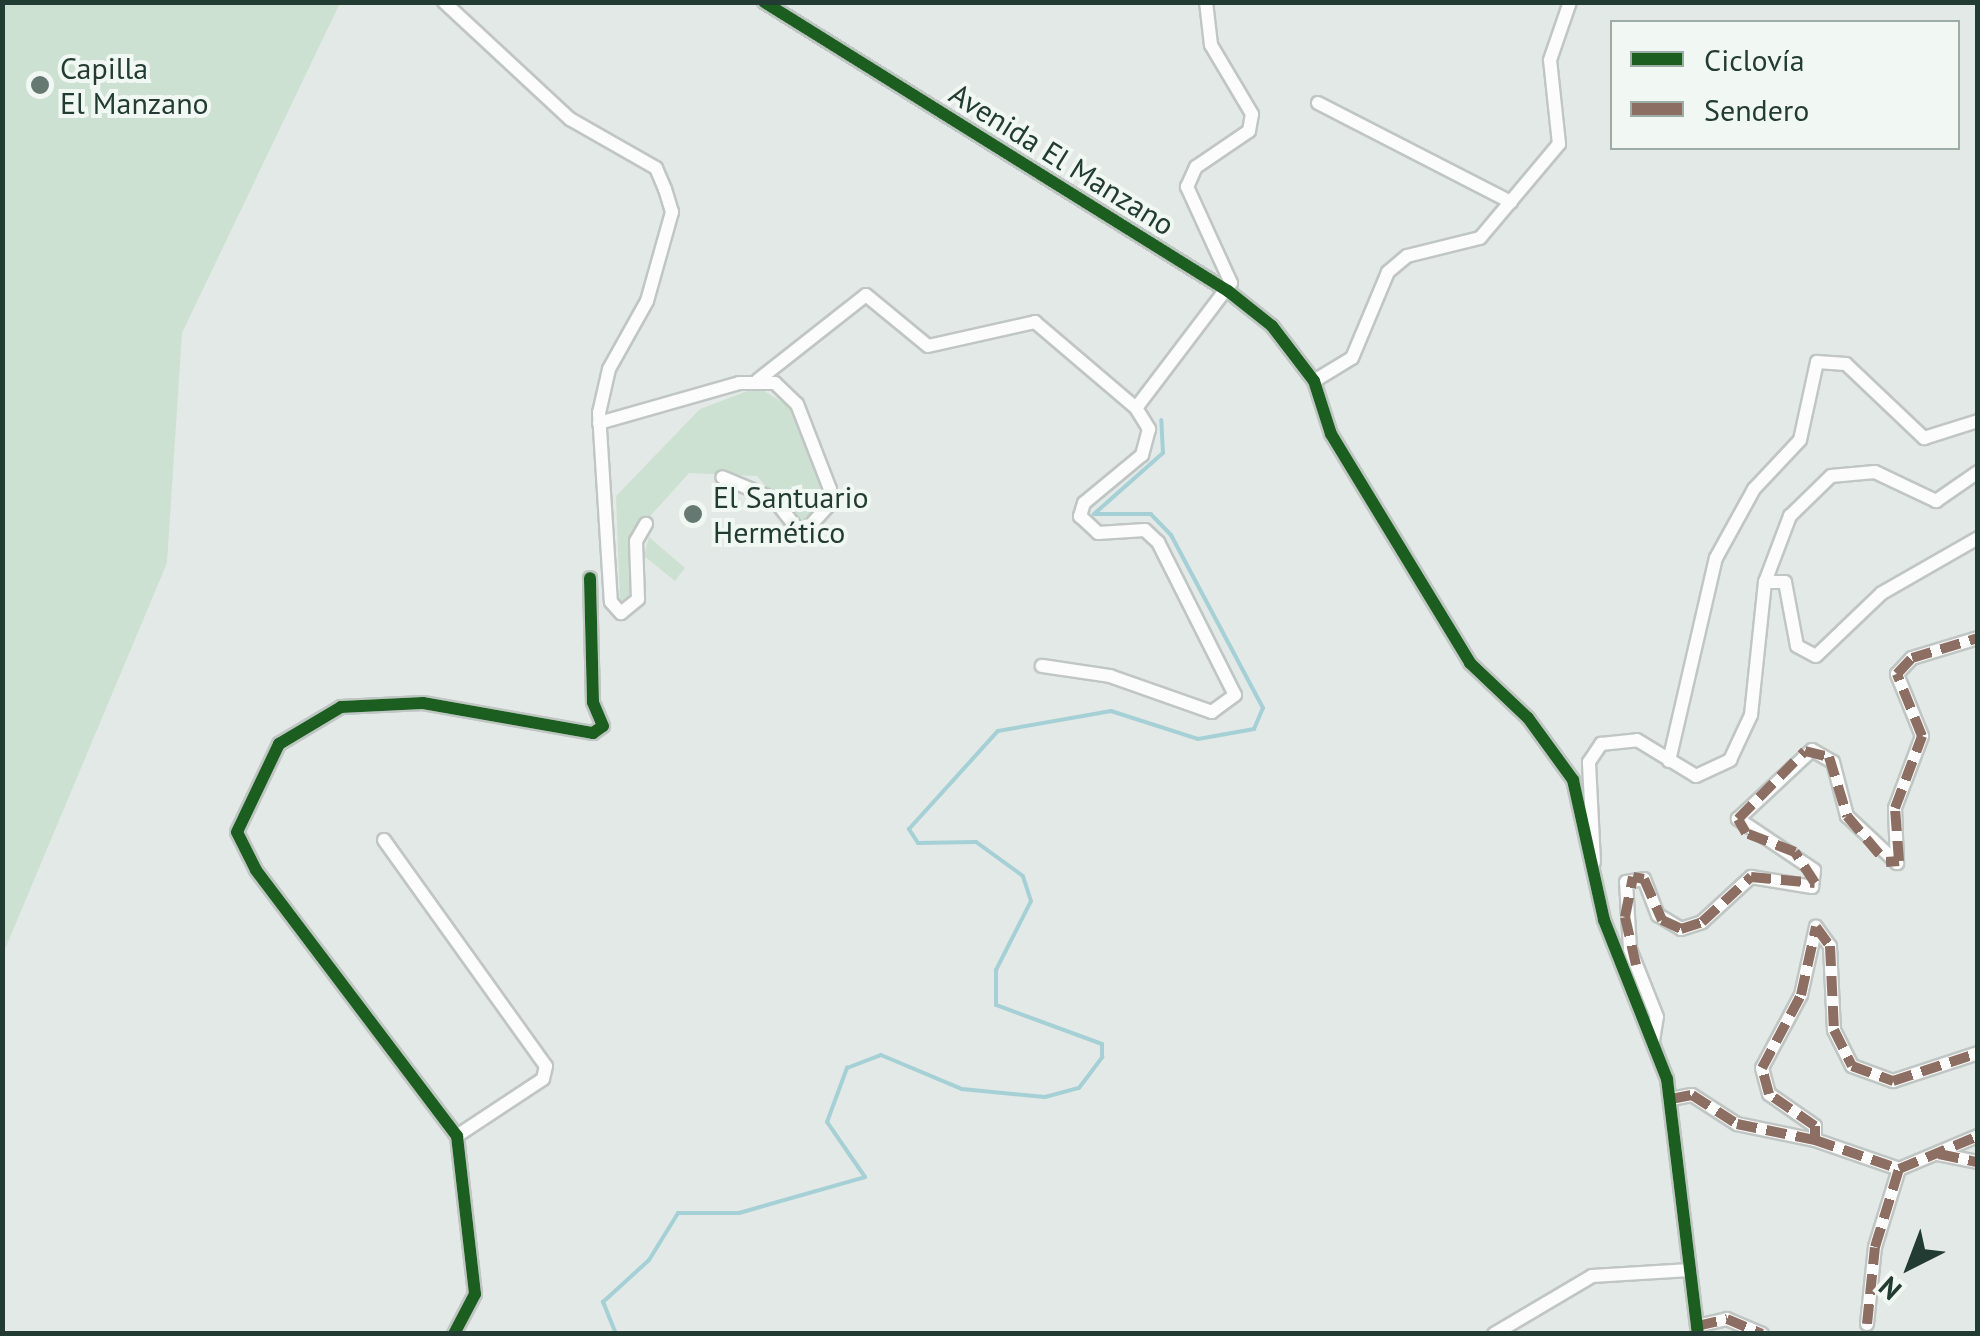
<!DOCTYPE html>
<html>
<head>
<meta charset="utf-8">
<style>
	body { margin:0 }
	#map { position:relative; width:1980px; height:1336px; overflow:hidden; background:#e3e9e6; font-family:"PT Sans",sans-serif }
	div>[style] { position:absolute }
	.green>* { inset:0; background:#cde1d3 }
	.stream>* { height:4px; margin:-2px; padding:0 2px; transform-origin:2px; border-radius:2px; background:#a5d0d5 }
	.roads { filter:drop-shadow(2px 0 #c0c6c3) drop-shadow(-2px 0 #c0c6c3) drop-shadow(0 2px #c0c6c3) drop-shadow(0 -2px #c0c6c3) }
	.minor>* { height:12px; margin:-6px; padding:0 6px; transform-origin:6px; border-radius:6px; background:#fbfcfb }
	.quiet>* { height:10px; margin-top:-5px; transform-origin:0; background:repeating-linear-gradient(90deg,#8d6e63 0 20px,transparent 0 30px) }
	.cycleway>* { height:12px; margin:-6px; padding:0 6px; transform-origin:6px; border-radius:6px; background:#1b5e20 }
	.dots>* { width:28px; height:28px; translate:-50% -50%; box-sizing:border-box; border:5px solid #f1f8f4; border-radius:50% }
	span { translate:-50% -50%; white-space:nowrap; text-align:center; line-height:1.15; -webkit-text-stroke:8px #f1f8f4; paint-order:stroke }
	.poi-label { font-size:30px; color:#223b33 }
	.left { translate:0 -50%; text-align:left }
	.street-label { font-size:30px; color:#223b33 }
	.frame { position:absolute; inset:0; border:5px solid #223b33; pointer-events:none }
	.legend { position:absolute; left:1610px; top:20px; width:350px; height:130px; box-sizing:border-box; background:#f1f8f4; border:2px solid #9eaca7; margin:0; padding:12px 18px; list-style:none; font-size:30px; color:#223b33 }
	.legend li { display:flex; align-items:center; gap:20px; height:50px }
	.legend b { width:50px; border:2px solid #9eaca7 }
	.north { position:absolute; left:1860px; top:1216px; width:100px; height:100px; -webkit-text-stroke:8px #f1f8f4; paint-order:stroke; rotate:222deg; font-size:28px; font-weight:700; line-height:40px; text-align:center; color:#223b33 }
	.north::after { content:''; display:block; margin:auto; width:35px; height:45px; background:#223b33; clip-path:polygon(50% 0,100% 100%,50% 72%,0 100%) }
</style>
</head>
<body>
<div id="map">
	<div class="green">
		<i style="clip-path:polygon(3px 2px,340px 3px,182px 333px,167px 563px,3px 954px)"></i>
		<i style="clip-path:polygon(758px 387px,793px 409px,825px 501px,804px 529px,757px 476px,689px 473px,643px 524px,634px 594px,620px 602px,616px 496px,700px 409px)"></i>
		<i style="clip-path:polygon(649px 537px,685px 568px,675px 581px,644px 556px)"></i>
	</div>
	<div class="stream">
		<i style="left:616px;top:1334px;width:35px;rotate:-112deg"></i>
		<i style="left:603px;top:1302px;width:62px;rotate:-42.4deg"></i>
		<i style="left:649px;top:1260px;width:55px;rotate:-58.3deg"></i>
		<i style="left:678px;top:1213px;width:61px"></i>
		<i style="left:739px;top:1213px;width:131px;rotate:-15.9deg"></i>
		<i style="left:865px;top:1177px;width:67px;rotate:-124.6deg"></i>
		<i style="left:827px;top:1122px;width:58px;rotate:-69.7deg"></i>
		<i style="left:847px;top:1068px;width:36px;rotate:-21deg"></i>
		<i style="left:881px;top:1055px;width:88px;rotate:22.8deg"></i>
		<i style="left:962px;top:1089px;width:83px;rotate:5.5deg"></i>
		<i style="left:1045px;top:1097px;width:35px;rotate:-15deg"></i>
		<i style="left:1079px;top:1088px;width:39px;rotate:-53deg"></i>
		<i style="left:1102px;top:1057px;width:13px;rotate:-90deg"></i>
		<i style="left:1102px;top:1044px;width:113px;rotate:-159.8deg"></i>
		<i style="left:996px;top:1005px;width:35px;rotate:-90deg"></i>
		<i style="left:996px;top:970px;width:77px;rotate:-63.1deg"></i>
		<i style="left:1031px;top:901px;width:26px;rotate:-108deg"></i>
		<i style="left:1023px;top:876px;width:58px;rotate:-144.1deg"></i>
		<i style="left:976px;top:842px;width:58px;rotate:179deg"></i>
		<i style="left:918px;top:843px;width:17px;rotate:-123deg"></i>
		<i style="left:909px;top:829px;width:132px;rotate:-47.8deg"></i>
		<i style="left:998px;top:731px;width:115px;rotate:-10deg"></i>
		<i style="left:1111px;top:711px;width:91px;rotate:17.8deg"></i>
		<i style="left:1198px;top:739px;width:57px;rotate:-10.1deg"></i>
		<i style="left:1254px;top:729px;width:23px;rotate:-67deg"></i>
		<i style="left:1263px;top:708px;width:196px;rotate:-118deg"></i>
		<i style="left:1171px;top:535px;width:29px;rotate:-134deg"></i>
		<i style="left:1151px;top:514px;width:57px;rotate:180deg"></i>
		<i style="left:1094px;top:514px;width:92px;rotate:-41.5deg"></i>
		<i style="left:1163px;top:453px;width:33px;rotate:-93deg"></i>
	</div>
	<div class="roads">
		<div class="minor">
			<i style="left:444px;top:2px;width:172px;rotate:42.9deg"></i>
			<i style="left:570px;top:119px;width:99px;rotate:29.7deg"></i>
			<i style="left:656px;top:168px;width:23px;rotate:67deg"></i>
			<i style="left:665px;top:189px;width:24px;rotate:73deg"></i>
			<i style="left:672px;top:212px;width:92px;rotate:105.7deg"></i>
			<i style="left:647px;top:301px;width:78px;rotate:119.2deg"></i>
			<i style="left:609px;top:369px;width:45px;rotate:102.8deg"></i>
			<i style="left:599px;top:413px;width:189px;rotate:86.4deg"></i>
			<i style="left:611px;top:602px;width:15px;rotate:48deg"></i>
			<i style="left:621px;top:613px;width:22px;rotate:-39deg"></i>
			<i style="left:638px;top:599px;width:58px;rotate:-92deg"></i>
			<i style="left:636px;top:541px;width:20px;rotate:-60deg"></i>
			<i style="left:764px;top:2px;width:547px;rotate:31.92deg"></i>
			<i style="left:1228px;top:291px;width:56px;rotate:38.5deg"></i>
			<i style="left:1272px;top:326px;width:69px;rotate:52.6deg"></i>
			<i style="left:1314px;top:381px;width:56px;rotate:72.2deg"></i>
			<i style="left:1331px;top:434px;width:268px;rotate:58.7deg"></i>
			<i style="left:1470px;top:663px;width:80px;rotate:43.5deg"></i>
			<i style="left:1528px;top:718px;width:77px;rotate:54deg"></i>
			<i style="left:1573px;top:780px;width:143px;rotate:77.5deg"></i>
			<i style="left:1604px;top:920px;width:171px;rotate:68.4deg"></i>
			<i style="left:1667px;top:1079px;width:257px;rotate:83.1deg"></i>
			<i style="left:1318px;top:103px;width:217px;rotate:27.2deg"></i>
			<i style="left:758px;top:380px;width:137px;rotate:-38.2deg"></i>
			<i style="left:866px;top:295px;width:80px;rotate:39.4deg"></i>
			<i style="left:928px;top:346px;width:110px;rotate:-12.6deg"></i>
			<i style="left:1035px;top:322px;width:133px;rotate:40.4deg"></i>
			<i style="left:1136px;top:408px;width:25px;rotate:58deg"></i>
			<i style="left:1149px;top:429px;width:27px;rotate:105deg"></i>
			<i style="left:1142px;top:455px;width:75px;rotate:140.4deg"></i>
			<i style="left:1084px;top:503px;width:14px;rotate:107deg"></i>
			<i style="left:1080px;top:516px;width:25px;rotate:43deg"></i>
			<i style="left:1098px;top:533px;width:47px;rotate:-3.7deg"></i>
			<i style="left:1145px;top:530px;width:18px;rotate:43deg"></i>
			<i style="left:1158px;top:542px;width:171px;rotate:63.3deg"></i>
			<i style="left:1235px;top:695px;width:29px;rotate:144deg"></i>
			<i style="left:1212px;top:712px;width:108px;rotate:-160.6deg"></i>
			<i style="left:1110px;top:676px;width:69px;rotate:-171.6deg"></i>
			<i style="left:1314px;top:381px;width:44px;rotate:-31.2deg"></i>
			<i style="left:1352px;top:358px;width:93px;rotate:-67.3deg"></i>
			<i style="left:1388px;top:272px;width:25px;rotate:-40deg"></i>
			<i style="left:1407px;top:256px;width:75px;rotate:-13.9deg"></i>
			<i style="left:1480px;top:238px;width:123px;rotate:-50deg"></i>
			<i style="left:1559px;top:144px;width:84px;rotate:-96.1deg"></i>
			<i style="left:1550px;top:60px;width:61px;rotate:-71deg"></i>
			<i style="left:1136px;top:408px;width:157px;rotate:-52.8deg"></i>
			<i style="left:1231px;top:283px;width:106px;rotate:-114.6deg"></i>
			<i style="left:1187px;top:187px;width:22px;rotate:-66deg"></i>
			<i style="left:1196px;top:167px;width:64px;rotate:-34.2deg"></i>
			<i style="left:1249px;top:131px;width:17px;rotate:-80deg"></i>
			<i style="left:1252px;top:114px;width:80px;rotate:-120.7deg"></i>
			<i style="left:1211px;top:45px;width:43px;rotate:-96.6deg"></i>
			<i style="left:599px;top:423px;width:146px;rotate:-15.9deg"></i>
			<i style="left:739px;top:383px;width:36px"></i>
			<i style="left:775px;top:383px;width:30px;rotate:44deg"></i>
			<i style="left:797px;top:404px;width:91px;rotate:68.8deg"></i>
			<i style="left:830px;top:489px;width:18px;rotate:99deg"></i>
			<i style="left:827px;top:507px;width:38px;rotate:132deg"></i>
			<i style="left:802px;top:535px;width:46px;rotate:-127.9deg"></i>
			<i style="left:774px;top:499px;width:56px;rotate:-157.1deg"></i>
			<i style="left:1765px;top:582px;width:71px;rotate:-69.3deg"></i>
			<i style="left:1790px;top:516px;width:57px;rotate:-44.3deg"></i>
			<i style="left:1831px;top:476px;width:44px;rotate:-5.2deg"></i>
			<i style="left:1875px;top:472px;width:68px;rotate:25.4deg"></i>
			<i style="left:1936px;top:501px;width:51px;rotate:-34.6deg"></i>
			<i style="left:1669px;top:761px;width:208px;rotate:-77deg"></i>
			<i style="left:1716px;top:558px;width:79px;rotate:-61.2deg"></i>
			<i style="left:1754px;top:489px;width:67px;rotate:-46.8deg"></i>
			<i style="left:1800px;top:440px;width:80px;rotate:-77.7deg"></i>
			<i style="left:1817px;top:362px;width:29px;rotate:4deg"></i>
			<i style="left:1846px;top:364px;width:108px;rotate:43.5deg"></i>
			<i style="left:1924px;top:438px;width:57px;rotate:-17.5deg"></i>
			<i style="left:384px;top:840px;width:278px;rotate:54.4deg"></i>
			<i style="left:546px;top:1066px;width:13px;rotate:103deg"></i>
			<i style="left:543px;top:1079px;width:103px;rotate:146.5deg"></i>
			<i style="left:1594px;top:862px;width:100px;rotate:-92.9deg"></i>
			<i style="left:1589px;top:762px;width:22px;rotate:-56deg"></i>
			<i style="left:1601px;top:744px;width:36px;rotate:-6deg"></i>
			<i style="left:1637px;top:740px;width:69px;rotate:31.4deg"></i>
			<i style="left:1696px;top:776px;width:38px;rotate:-25deg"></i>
			<i style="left:1730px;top:760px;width:50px;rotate:-65deg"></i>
			<i style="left:1751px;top:715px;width:134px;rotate:-84deg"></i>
			<i style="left:1765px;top:582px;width:20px"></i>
			<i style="left:1785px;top:582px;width:65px;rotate:79.4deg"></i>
			<i style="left:1797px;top:646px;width:21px;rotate:28deg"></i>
			<i style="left:1816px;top:656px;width:91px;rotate:-43.7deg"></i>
			<i style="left:1882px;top:593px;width:111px;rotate:-29.8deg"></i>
			<i style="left:1653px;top:1041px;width:24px;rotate:-81deg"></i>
			<i style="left:1657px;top:1017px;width:73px;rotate:-111.7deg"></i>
			<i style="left:1630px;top:949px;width:67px;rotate:-93.4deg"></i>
			<i style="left:1626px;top:882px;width:18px;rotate:-9deg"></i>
			<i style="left:1644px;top:879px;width:39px;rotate:69deg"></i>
			<i style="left:1658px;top:915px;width:27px;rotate:31deg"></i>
			<i style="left:1681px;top:929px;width:22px;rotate:-18deg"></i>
			<i style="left:1702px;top:922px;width:67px;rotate:-42.6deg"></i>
			<i style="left:1751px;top:877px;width:62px;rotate:9.3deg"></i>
			<i style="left:1812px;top:887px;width:17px;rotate:-83deg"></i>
			<i style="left:1814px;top:870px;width:92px;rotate:-146.1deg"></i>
			<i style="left:1738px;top:819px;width:101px;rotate:-43deg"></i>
			<i style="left:1812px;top:750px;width:24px;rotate:30deg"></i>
			<i style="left:1833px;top:762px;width:56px;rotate:75.5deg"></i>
			<i style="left:1847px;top:816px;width:69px;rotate:43.2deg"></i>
			<i style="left:1897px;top:863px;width:55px;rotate:-92.1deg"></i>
			<i style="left:1895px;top:808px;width:77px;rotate:-69.4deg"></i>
			<i style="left:1922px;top:736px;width:67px;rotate:-112deg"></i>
			<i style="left:1897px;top:674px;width:22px;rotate:-47deg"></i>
			<i style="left:1912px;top:658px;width:69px;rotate:-16.9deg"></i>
			<i style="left:1671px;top:1099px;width:21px;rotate:-11deg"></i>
			<i style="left:1692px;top:1095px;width:54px;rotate:32.8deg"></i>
			<i style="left:1737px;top:1124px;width:80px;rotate:11.6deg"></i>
			<i style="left:1815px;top:1140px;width:14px;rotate:-90deg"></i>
			<i style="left:1815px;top:1126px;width:56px;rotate:-145.2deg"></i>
			<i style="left:1769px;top:1094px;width:27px;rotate:-105deg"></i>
			<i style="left:1762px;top:1068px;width:83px;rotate:-61.9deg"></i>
			<i style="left:1801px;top:995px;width:70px;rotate:-77.6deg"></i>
			<i style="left:1816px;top:927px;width:24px;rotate:54deg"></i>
			<i style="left:1830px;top:946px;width:84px;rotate:87.3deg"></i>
			<i style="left:1834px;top:1030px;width:40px;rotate:63.4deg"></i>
			<i style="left:1852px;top:1066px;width:44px;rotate:20.1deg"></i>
			<i style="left:1893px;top:1081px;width:89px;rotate:-18.2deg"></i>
			<i style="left:1815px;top:1140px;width:89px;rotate:19deg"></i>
			<i style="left:1899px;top:1169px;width:86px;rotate:-22.7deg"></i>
			<i style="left:1938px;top:1154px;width:41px;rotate:11.3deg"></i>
			<i style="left:1867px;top:1324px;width:77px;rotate:-84.1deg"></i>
			<i style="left:1875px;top:1247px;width:82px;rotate:-72.9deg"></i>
			<i style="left:1697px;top:1326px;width:31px;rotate:-13deg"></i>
			<i style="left:1727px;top:1319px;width:38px;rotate:23deg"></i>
			<i style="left:454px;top:1334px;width:45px;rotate:-62.3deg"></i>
			<i style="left:475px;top:1294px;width:159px;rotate:-96.5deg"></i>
			<i style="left:457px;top:1136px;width:333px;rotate:-127.1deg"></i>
			<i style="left:256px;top:870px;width:42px;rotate:-116.6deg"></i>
			<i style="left:237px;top:832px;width:98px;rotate:-64.5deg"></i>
			<i style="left:279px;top:744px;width:72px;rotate:-30.8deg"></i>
			<i style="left:341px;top:707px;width:82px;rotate:-2.8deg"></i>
			<i style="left:423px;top:703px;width:173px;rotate:10deg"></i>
			<i style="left:593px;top:733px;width:12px;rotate:-35deg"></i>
			<i style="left:603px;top:726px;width:26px;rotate:-113deg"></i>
			<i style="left:593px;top:702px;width:124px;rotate:-91.4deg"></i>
			<i style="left:1494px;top:1334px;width:114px;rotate:-30.6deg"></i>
			<i style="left:1592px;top:1276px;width:98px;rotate:-3.5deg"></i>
		</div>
	</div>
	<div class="quiet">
		<i style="left:1636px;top:965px;width:49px;rotate:-102.9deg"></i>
		<i style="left:1625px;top:917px;width:41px;rotate:-78.7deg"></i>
		<i style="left:1633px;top:877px;width:11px;rotate:10deg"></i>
		<i style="left:1644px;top:879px;width:45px;rotate:66.3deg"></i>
		<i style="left:1662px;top:920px;width:21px;rotate:25deg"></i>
		<i style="left:1681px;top:929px;width:22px;rotate:-18deg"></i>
		<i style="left:1702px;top:922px;width:67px;rotate:-42.6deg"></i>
		<i style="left:1751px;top:877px;width:64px;rotate:5.4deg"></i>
		<i style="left:1815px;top:883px;width:37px;rotate:-123deg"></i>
		<i style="left:1795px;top:852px;width:53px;rotate:-158.8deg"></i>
		<i style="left:1746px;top:833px;width:16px;rotate:-120deg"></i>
		<i style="left:1738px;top:819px;width:95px;rotate:-45.4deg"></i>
		<i style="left:1805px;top:751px;width:25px;rotate:14deg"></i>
		<i style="left:1829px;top:757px;width:62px;rotate:73deg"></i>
		<i style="left:1847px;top:816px;width:60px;rotate:49.7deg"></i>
		<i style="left:1886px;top:862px;width:13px;rotate:-4deg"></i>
		<i style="left:1899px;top:861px;width:53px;rotate:-94.3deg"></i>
		<i style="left:1895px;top:808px;width:77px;rotate:-69.4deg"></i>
		<i style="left:1922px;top:736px;width:67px;rotate:-112deg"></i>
		<i style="left:1897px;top:674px;width:22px;rotate:-47deg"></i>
		<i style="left:1912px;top:658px;width:69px;rotate:-16.9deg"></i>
		<i style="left:1671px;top:1099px;width:21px;rotate:-11deg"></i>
		<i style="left:1692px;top:1095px;width:54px;rotate:32.8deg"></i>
		<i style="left:1737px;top:1124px;width:80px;rotate:11.6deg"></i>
		<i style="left:1815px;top:1140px;width:14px;rotate:-90deg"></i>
		<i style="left:1815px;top:1126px;width:56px;rotate:-145.2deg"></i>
		<i style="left:1769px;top:1094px;width:27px;rotate:-105deg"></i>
		<i style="left:1762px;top:1068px;width:83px;rotate:-61.9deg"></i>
		<i style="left:1801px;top:995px;width:70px;rotate:-77.6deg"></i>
		<i style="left:1816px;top:927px;width:24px;rotate:54deg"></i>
		<i style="left:1830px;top:946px;width:84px;rotate:87.3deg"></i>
		<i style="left:1834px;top:1030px;width:40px;rotate:63.4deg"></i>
		<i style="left:1852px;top:1066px;width:44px;rotate:20.1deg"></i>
		<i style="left:1893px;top:1081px;width:89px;rotate:-18.2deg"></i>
		<i style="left:1815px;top:1140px;width:89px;rotate:19deg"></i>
		<i style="left:1899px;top:1169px;width:86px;rotate:-22.7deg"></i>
		<i style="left:1939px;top:1154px;width:40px;rotate:12deg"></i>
		<i style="left:1867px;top:1324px;width:77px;rotate:-84.1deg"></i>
		<i style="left:1875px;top:1247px;width:82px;rotate:-72.9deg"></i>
		<i style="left:1697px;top:1326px;width:31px;rotate:-13deg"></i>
		<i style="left:1727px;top:1319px;width:38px;rotate:23deg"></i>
	</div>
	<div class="cycleway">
		<i style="left:764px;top:2px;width:547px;rotate:31.92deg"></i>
		<i style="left:1228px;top:291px;width:56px;rotate:38.5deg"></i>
		<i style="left:1272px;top:326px;width:69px;rotate:52.6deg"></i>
		<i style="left:1314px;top:381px;width:56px;rotate:72.2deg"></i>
		<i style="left:1331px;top:434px;width:268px;rotate:58.7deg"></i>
		<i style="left:1470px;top:663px;width:80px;rotate:43.5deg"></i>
		<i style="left:1528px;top:718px;width:77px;rotate:54deg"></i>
		<i style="left:1573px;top:780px;width:143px;rotate:77.5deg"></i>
		<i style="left:1604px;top:920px;width:171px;rotate:68.4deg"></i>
		<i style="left:1667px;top:1079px;width:257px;rotate:83.1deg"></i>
		<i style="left:454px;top:1334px;width:45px;rotate:-62.3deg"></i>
		<i style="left:475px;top:1294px;width:159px;rotate:-96.5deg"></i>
		<i style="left:457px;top:1136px;width:333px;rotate:-127.1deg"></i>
		<i style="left:256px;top:870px;width:42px;rotate:-116.6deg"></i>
		<i style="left:237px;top:832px;width:98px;rotate:-64.5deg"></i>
		<i style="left:279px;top:744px;width:72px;rotate:-30.8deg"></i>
		<i style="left:341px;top:707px;width:82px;rotate:-2.8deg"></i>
		<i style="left:423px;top:703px;width:173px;rotate:10deg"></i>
		<i style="left:593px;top:733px;width:12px;rotate:-35deg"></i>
		<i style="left:603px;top:726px;width:26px;rotate:-113deg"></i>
		<i style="left:593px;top:702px;width:124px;rotate:-91.4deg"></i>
	</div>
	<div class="dots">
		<i style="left:40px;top:85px;background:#667872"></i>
		<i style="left:693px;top:514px;background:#667872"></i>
	</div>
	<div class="poi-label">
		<span class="left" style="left:60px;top:85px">Capilla<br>El Manzano</span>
		<span class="left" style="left:713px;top:514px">El Santuario<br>Hermético</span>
	</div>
	<div class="street-label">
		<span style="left:1062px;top:159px;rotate:32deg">Avenida El Manzano</span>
	</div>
	<div class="frame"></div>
	<ul class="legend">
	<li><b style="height:12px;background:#1b5e20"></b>Ciclovía</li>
	<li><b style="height:12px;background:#8d6e63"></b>Sendero</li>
	</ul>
	<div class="north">N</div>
</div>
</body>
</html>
